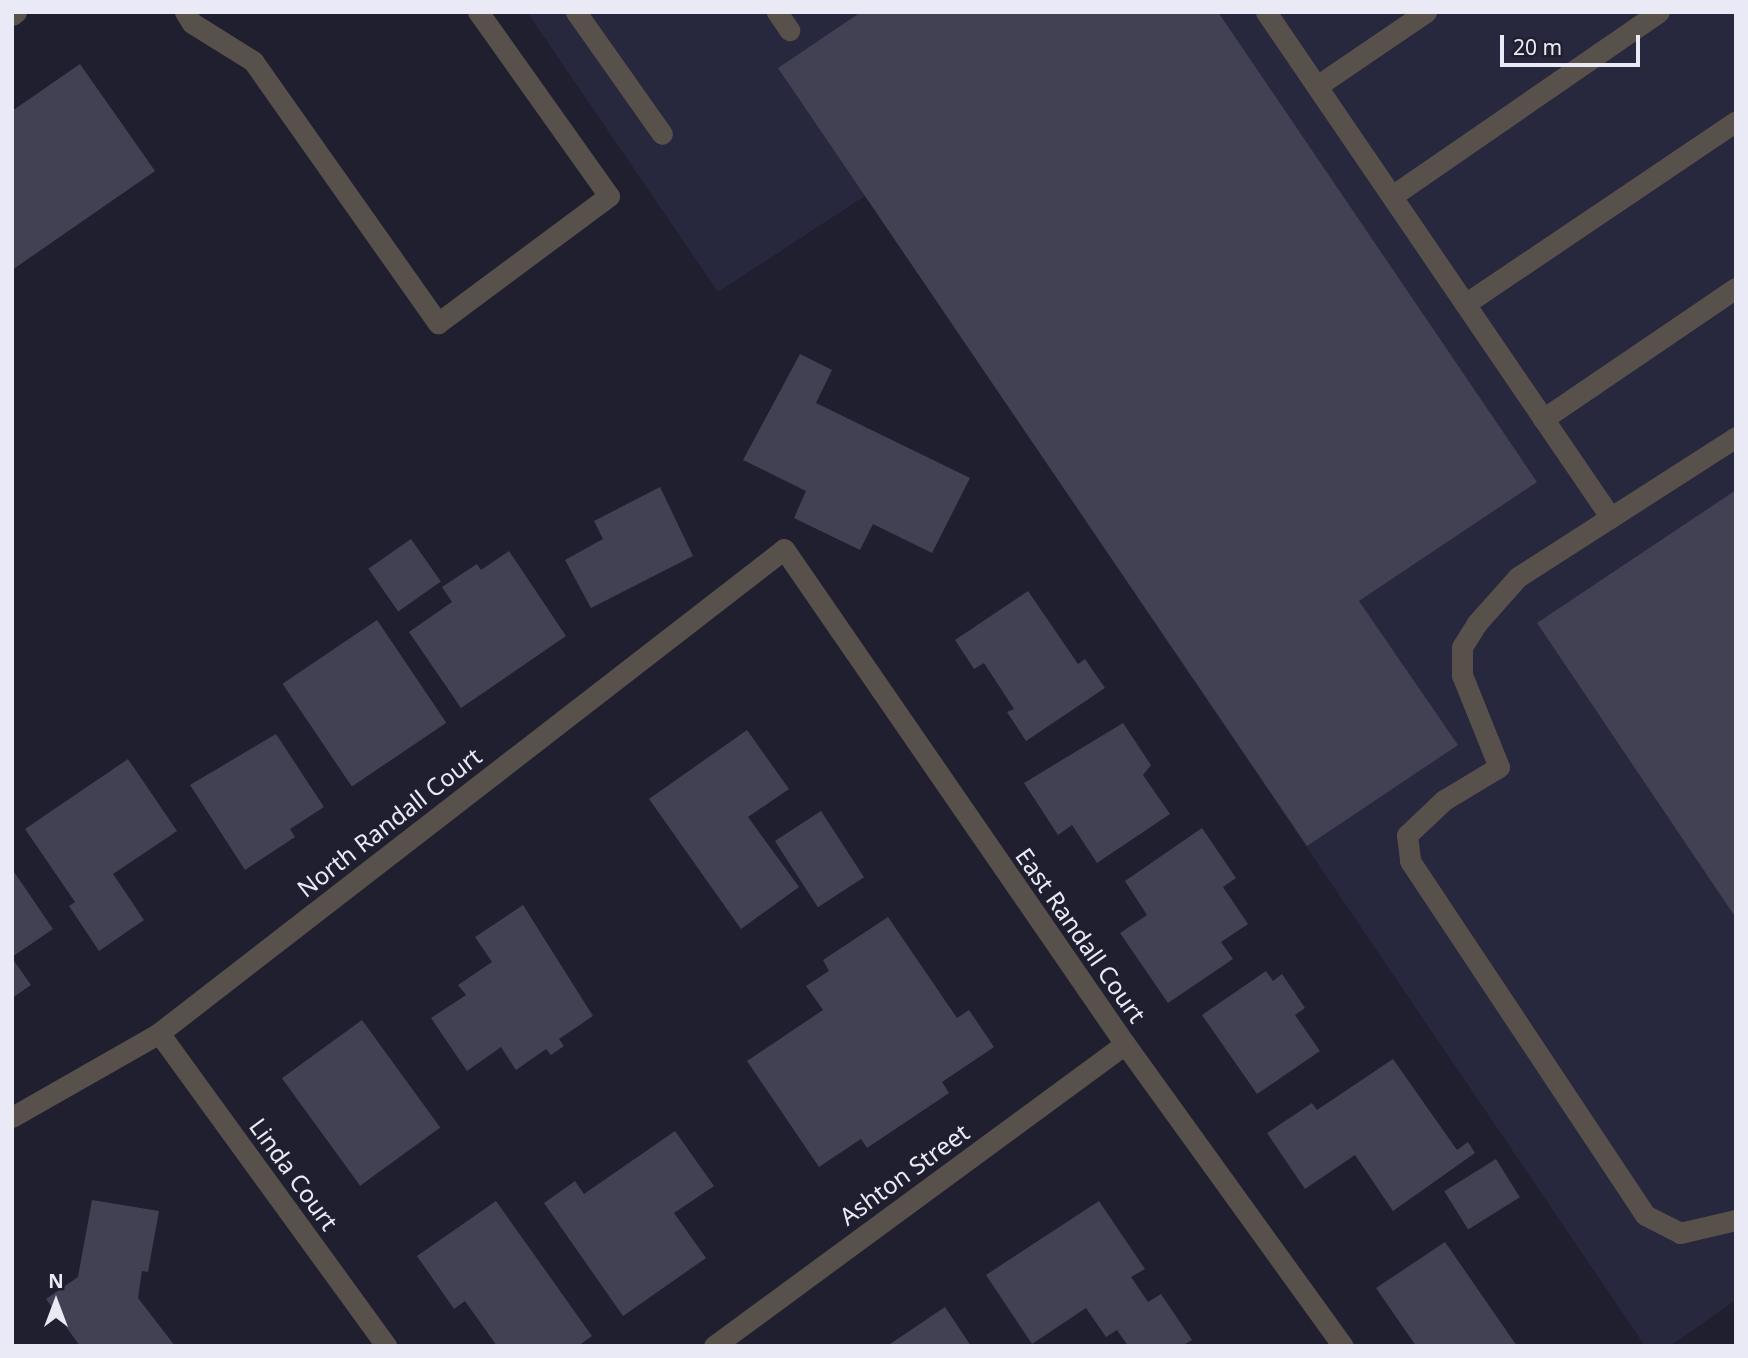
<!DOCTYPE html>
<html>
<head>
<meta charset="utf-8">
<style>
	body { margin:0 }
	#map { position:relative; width:1748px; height:1358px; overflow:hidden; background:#1f1f2f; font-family:"Noto Sans",sans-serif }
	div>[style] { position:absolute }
	.built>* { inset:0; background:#27273d }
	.building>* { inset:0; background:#414153; transform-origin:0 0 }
	.lane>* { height:21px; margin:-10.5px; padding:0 10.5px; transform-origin:10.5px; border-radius:10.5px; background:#58514b }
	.street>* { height:21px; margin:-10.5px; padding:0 10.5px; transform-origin:10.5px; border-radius:10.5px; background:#58514b }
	span { translate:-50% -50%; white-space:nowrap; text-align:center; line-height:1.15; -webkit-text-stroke:5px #1f1f2f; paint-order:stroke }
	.street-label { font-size:24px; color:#eaeaf6 }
	.frame { position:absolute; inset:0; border:14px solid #eaeaf6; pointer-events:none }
	.north { position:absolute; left:21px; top:1267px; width:70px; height:70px; -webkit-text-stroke:5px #1f1f2f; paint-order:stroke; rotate:0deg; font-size:19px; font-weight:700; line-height:28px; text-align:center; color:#eaeaf6 }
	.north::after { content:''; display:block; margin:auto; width:24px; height:32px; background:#eaeaf6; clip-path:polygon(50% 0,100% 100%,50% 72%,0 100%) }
	.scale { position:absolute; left:1500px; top:35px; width:140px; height:32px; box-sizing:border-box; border:4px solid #eaeaf6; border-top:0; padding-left:9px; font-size:21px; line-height:24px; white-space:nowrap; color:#eaeaf6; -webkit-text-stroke:5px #1f1f2f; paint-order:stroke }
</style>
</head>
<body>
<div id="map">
	<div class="built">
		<i style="clip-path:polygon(527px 12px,1736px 12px,1736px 1300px,1670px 1346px,1645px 1346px,865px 196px,718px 292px)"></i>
	</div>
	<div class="building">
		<i style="clip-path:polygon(861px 12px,1218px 12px,1537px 482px,1359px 601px,1458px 745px,1307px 846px,778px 68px)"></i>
		<i style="clip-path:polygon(80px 64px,155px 171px,12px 270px,12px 111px)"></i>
		<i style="clip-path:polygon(800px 354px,832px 370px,816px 403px,970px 478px,932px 553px,873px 524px,860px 550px,794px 518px,806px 491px,743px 460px)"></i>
		<i style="clip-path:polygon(660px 487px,693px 556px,591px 608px,565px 560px,603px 539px,594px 521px)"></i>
		<i style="clip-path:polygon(1736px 490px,1736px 918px,1537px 623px)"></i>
		<i style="left:411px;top:539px;width:52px;height:52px;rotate:55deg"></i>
		<i style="clip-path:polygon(509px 551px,566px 636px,461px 708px,409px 632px,452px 602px,442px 587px,477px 564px,481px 570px)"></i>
		<i style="clip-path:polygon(1028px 591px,1078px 664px,1085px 659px,1105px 688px,1026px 741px,1007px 712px,1014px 709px,984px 663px,974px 669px,955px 640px)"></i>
		<i style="left:377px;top:620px;width:124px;height:114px;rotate:56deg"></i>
		<i style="clip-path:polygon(1123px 723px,1151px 765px,1143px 775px,1170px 814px,1097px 863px,1072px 825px,1058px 835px,1024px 783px)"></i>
		<i style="clip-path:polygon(747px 730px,789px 789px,748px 817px,799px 887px,741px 929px,649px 799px)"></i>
		<i style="clip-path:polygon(276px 734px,324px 807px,290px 829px,295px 837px,245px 870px,190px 785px)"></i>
		<i style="clip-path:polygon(128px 759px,177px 831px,113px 874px,144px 920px,99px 951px,69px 906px,75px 902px,25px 829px)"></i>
		<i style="left:821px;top:811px;width:79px;height:55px;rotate:57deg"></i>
		<i style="clip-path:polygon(1202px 828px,1236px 878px,1223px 887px,1248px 924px,1221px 942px,1233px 959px,1168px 1003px,1120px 933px,1147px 915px,1125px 881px)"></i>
		<i style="clip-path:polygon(12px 869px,53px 929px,12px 957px)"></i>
		<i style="clip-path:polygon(523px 905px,593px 1016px,559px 1039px,564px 1046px,551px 1055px,546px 1049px,516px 1070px,501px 1047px,467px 1071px,431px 1018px,466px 995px,458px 985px,492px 962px,475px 937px)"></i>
		<i style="clip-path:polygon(888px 917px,957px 1018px,969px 1010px,994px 1047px,942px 1082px,949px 1093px,867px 1148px,861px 1139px,819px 1167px,747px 1061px,823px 1010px,806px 986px,829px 971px,823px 960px)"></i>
		<i style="clip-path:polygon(12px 958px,31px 985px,12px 998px)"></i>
		<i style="clip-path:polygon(1266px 971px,1273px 981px,1282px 974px,1305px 1008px,1295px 1015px,1320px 1051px,1257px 1094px,1202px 1015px)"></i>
		<i style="left:362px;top:1020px;width:133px;height:99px;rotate:54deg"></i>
		<i style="clip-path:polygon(1393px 1059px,1457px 1150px,1468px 1142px,1475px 1153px,1393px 1211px,1355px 1155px,1305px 1189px,1267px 1133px,1312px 1103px,1317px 1110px)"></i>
		<i style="clip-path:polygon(675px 1131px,714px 1186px,674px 1213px,706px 1258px,623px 1316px,544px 1203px,575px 1181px,584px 1194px)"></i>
		<i style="left:1496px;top:1159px;width:45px;height:61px;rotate:58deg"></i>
		<i style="clip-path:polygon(92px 1200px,159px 1211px,148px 1272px,142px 1271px,138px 1298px,175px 1346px,80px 1346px,46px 1299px,78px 1277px)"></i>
		<i style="clip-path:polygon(496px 1201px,592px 1336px,578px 1346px,497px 1346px,465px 1301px,454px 1309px,417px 1256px)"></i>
		<i style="clip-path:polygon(1099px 1201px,1145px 1269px,1131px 1277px,1148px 1302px,1161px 1294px,1192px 1340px,1182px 1346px,1128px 1346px,1117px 1330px,1106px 1337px,1086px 1308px,1032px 1344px,986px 1275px)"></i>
		<i style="clip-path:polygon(1445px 1242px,1517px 1346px,1416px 1346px,1376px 1288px)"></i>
		<i style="clip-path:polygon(945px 1307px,971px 1346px,887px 1346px)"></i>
	</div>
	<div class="lane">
		<i style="left:185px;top:12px;width:13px;rotate:58deg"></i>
		<i style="left:192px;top:23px;width:72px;rotate:31.9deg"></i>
		<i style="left:253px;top:61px;width:321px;rotate:54.8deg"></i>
		<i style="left:438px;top:323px;width:213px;rotate:-36.6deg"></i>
		<i style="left:609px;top:196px;width:226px;rotate:-125.4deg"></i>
		<i style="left:576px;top:12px;width:149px;rotate:54.8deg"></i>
		<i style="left:777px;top:12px;width:22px;rotate:56deg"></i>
		<i style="left:1266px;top:12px;width:612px;rotate:55.71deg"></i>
		<i style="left:12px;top:15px;width:5px;rotate:-37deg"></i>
		<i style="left:1317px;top:86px;width:132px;rotate:-34.2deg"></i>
		<i style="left:1392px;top:196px;width:324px;rotate:-34.6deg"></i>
		<i style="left:1465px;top:304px;width:327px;rotate:-34deg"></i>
		<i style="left:1543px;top:419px;width:233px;rotate:-34.2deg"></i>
		<i style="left:1736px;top:437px;width:259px;rotate:147.3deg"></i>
		<i style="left:1518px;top:577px;width:62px;rotate:131.7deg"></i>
		<i style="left:1477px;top:623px;width:28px;rotate:122deg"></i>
		<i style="left:1462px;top:647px;width:28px;rotate:90deg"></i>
		<i style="left:1462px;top:675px;width:99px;rotate:68.1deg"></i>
		<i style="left:1499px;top:767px;width:64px;rotate:149deg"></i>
		<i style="left:1444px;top:800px;width:51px;rotate:136.6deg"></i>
		<i style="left:1407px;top:835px;width:26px;rotate:83deg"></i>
		<i style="left:1410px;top:861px;width:425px;rotate:56.4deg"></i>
		<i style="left:1645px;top:1215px;width:39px;rotate:27deg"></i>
		<i style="left:1680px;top:1233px;width:57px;rotate:-13.1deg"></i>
	</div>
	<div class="street">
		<i style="left:159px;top:1033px;width:387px;rotate:54deg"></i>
		<i style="left:12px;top:1117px;width:169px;rotate:-29.7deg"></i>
		<i style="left:159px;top:1033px;width:790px;rotate:-37.75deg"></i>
		<i style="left:784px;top:549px;width:601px;rotate:55.44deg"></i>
		<i style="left:1125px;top:1044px;width:372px;rotate:54.2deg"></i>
		<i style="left:714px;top:1346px;width:510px;rotate:-36.31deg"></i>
	</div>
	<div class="street-label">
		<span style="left:389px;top:822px;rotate:-38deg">North Randall Court</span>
		<span style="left:1081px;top:935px;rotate:55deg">East Randall Court</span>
		<span style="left:294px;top:1174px;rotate:54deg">Linda Court</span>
		<span style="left:904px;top:1174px;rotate:-36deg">Ashton Street</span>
	</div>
	<div class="frame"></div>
	<div class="north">N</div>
	<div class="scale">20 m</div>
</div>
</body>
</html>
